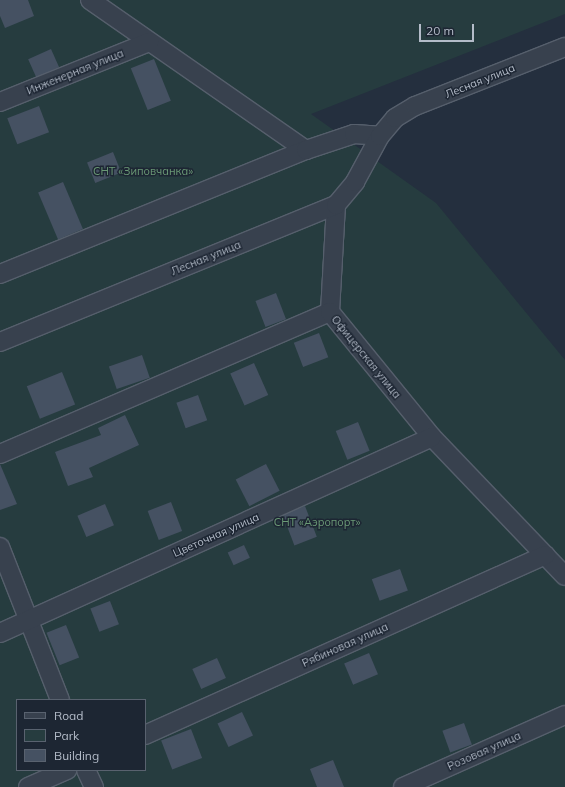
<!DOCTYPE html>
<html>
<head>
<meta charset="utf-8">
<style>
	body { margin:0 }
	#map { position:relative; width:565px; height:787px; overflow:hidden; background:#242f3e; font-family:Mulish,sans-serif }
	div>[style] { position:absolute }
	.green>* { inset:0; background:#263c3f }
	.building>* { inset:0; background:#455162; transform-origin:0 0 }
	.roads { filter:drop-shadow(1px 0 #565f6c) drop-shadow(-1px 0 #565f6c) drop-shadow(0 1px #565f6c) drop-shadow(0 -1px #565f6c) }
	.minor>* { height:18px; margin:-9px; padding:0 9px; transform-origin:9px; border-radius:9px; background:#38414e }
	span { translate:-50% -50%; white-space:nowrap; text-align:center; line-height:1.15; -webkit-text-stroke:3px #1d2633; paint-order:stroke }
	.street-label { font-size:11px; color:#b4bcc9 }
	.park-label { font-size:11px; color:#6b9a76 }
	.legend { position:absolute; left:16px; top:699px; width:130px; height:72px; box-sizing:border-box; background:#1d2633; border:1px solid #59626f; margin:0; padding:5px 7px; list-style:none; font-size:12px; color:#b4bcc9 }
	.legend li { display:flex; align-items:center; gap:8px; height:20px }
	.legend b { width:20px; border:1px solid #59626f }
	.scale { position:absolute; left:419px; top:24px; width:55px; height:18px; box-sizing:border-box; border:2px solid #b4bcc9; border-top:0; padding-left:5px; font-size:12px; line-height:14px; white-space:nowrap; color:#b4bcc9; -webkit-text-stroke:3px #1d2633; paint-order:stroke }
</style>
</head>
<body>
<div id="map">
	<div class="green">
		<i style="clip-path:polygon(evenodd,0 0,565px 0,565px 14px,311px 114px,436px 203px,565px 360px,565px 787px,0 787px,0 0,17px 700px,145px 700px,145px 770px,17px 770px,17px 700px)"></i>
	</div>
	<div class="building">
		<i style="clip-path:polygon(0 0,28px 0,34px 16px,5px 28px,0 16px)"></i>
		<i style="left:51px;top:49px;width:20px;height:25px;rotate:66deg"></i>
		<i style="left:154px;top:59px;width:45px;height:25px;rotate:68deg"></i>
		<i style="left:39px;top:106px;width:28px;height:34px;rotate:69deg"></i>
		<i style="left:113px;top:152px;width:22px;height:28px;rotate:68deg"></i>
		<i style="left:63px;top:182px;width:51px;height:27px;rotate:67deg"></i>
		<i style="left:276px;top:293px;width:28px;height:22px;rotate:69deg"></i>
		<i style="left:319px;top:333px;width:26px;height:27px;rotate:69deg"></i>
		<i style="left:142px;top:355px;width:24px;height:35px;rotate:71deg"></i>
		<i style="left:254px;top:363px;width:35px;height:26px;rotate:66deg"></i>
		<i style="left:62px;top:372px;width:35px;height:38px;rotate:68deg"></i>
		<i style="left:198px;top:395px;width:27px;height:23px;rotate:70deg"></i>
		<i style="clip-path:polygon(125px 415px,139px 445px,89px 468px,93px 477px,68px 486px,55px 452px,101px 435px,98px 428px)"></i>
		<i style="left:358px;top:422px;width:31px;height:24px;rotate:68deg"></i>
		<i style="clip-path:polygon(0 464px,17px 504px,0 510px)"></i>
		<i style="left:266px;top:464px;width:30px;height:34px;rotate:63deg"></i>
		<i style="left:171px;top:502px;width:31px;height:25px;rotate:69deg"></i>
		<i style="left:105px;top:504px;width:23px;height:30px;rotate:67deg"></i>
		<i style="left:305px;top:506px;width:33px;height:24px;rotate:69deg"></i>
		<i style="left:244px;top:545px;width:14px;height:18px;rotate:65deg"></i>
		<i style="left:400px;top:569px;width:23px;height:30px;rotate:70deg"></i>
		<i style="left:110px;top:601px;width:25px;height:21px;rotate:69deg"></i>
		<i style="left:66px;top:625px;width:35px;height:21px;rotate:68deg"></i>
		<i style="left:369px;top:653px;width:23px;height:27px;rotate:67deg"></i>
		<i style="left:217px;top:658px;width:22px;height:27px;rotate:66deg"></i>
		<i style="left:242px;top:712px;width:26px;height:27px;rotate:65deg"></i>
		<i style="left:464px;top:723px;width:23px;height:23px;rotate:70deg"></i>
		<i style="left:191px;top:729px;width:31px;height:32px;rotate:69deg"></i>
		<i style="clip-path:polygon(333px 760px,344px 787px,317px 787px,310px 769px)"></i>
	</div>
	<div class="roads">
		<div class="minor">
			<i style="left:90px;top:0;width:263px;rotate:34.8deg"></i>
			<i style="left:0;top:102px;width:161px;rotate:-21.9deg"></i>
			<i style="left:0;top:274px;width:330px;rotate:-22.1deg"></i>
			<i style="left:306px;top:150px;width:51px;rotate:-18.4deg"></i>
			<i style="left:354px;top:134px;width:26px;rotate:4deg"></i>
			<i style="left:330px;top:312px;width:107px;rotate:-86.8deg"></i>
			<i style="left:0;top:342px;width:363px;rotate:-22.2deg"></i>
			<i style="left:336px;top:205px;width:30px;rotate:-50deg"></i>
			<i style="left:355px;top:182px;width:52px;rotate:-61.5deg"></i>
			<i style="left:380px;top:136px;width:23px;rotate:-50deg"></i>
			<i style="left:395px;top:118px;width:23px;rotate:-31deg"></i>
			<i style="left:415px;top:106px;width:161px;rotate:-21.5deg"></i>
			<i style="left:0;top:454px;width:359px;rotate:-23.3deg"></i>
			<i style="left:330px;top:312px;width:161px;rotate:50.8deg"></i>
			<i style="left:432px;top:437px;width:192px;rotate:46.3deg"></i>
			<i style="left:0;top:547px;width:164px;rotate:68.6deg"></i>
			<i style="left:0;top:633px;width:474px;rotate:-24.4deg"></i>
			<i style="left:145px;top:735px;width:439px;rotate:-24.2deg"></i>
			<i style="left:86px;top:770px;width:19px;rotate:65deg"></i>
			<i style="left:28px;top:787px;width:43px;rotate:-23.6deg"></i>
			<i style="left:403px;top:787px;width:177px;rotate:-24deg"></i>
		</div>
	</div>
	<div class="street-label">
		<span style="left:75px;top:72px;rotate:-22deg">Инженерная улица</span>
		<span style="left:480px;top:81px;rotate:-22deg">Лесная улица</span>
		<span style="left:206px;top:258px;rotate:-22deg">Лесная улица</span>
		<span style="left:366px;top:357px;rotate:51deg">Офицерская улица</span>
		<span style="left:216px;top:535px;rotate:-24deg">Цветочная улица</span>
		<span style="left:345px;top:645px;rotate:-24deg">Рябиновая улица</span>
		<span style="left:484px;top:751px;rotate:-24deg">Розовая улица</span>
	</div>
	<div class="park-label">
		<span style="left:143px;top:171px">СНТ «Зиповчанка»</span>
		<span style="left:317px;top:522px">СНТ «Аэропорт»</span>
	</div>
	<ul class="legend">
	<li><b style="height:5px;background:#38414e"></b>Road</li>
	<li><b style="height:11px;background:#263c3f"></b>Park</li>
	<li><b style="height:11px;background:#455162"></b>Building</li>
	</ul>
	<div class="scale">20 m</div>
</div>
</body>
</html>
